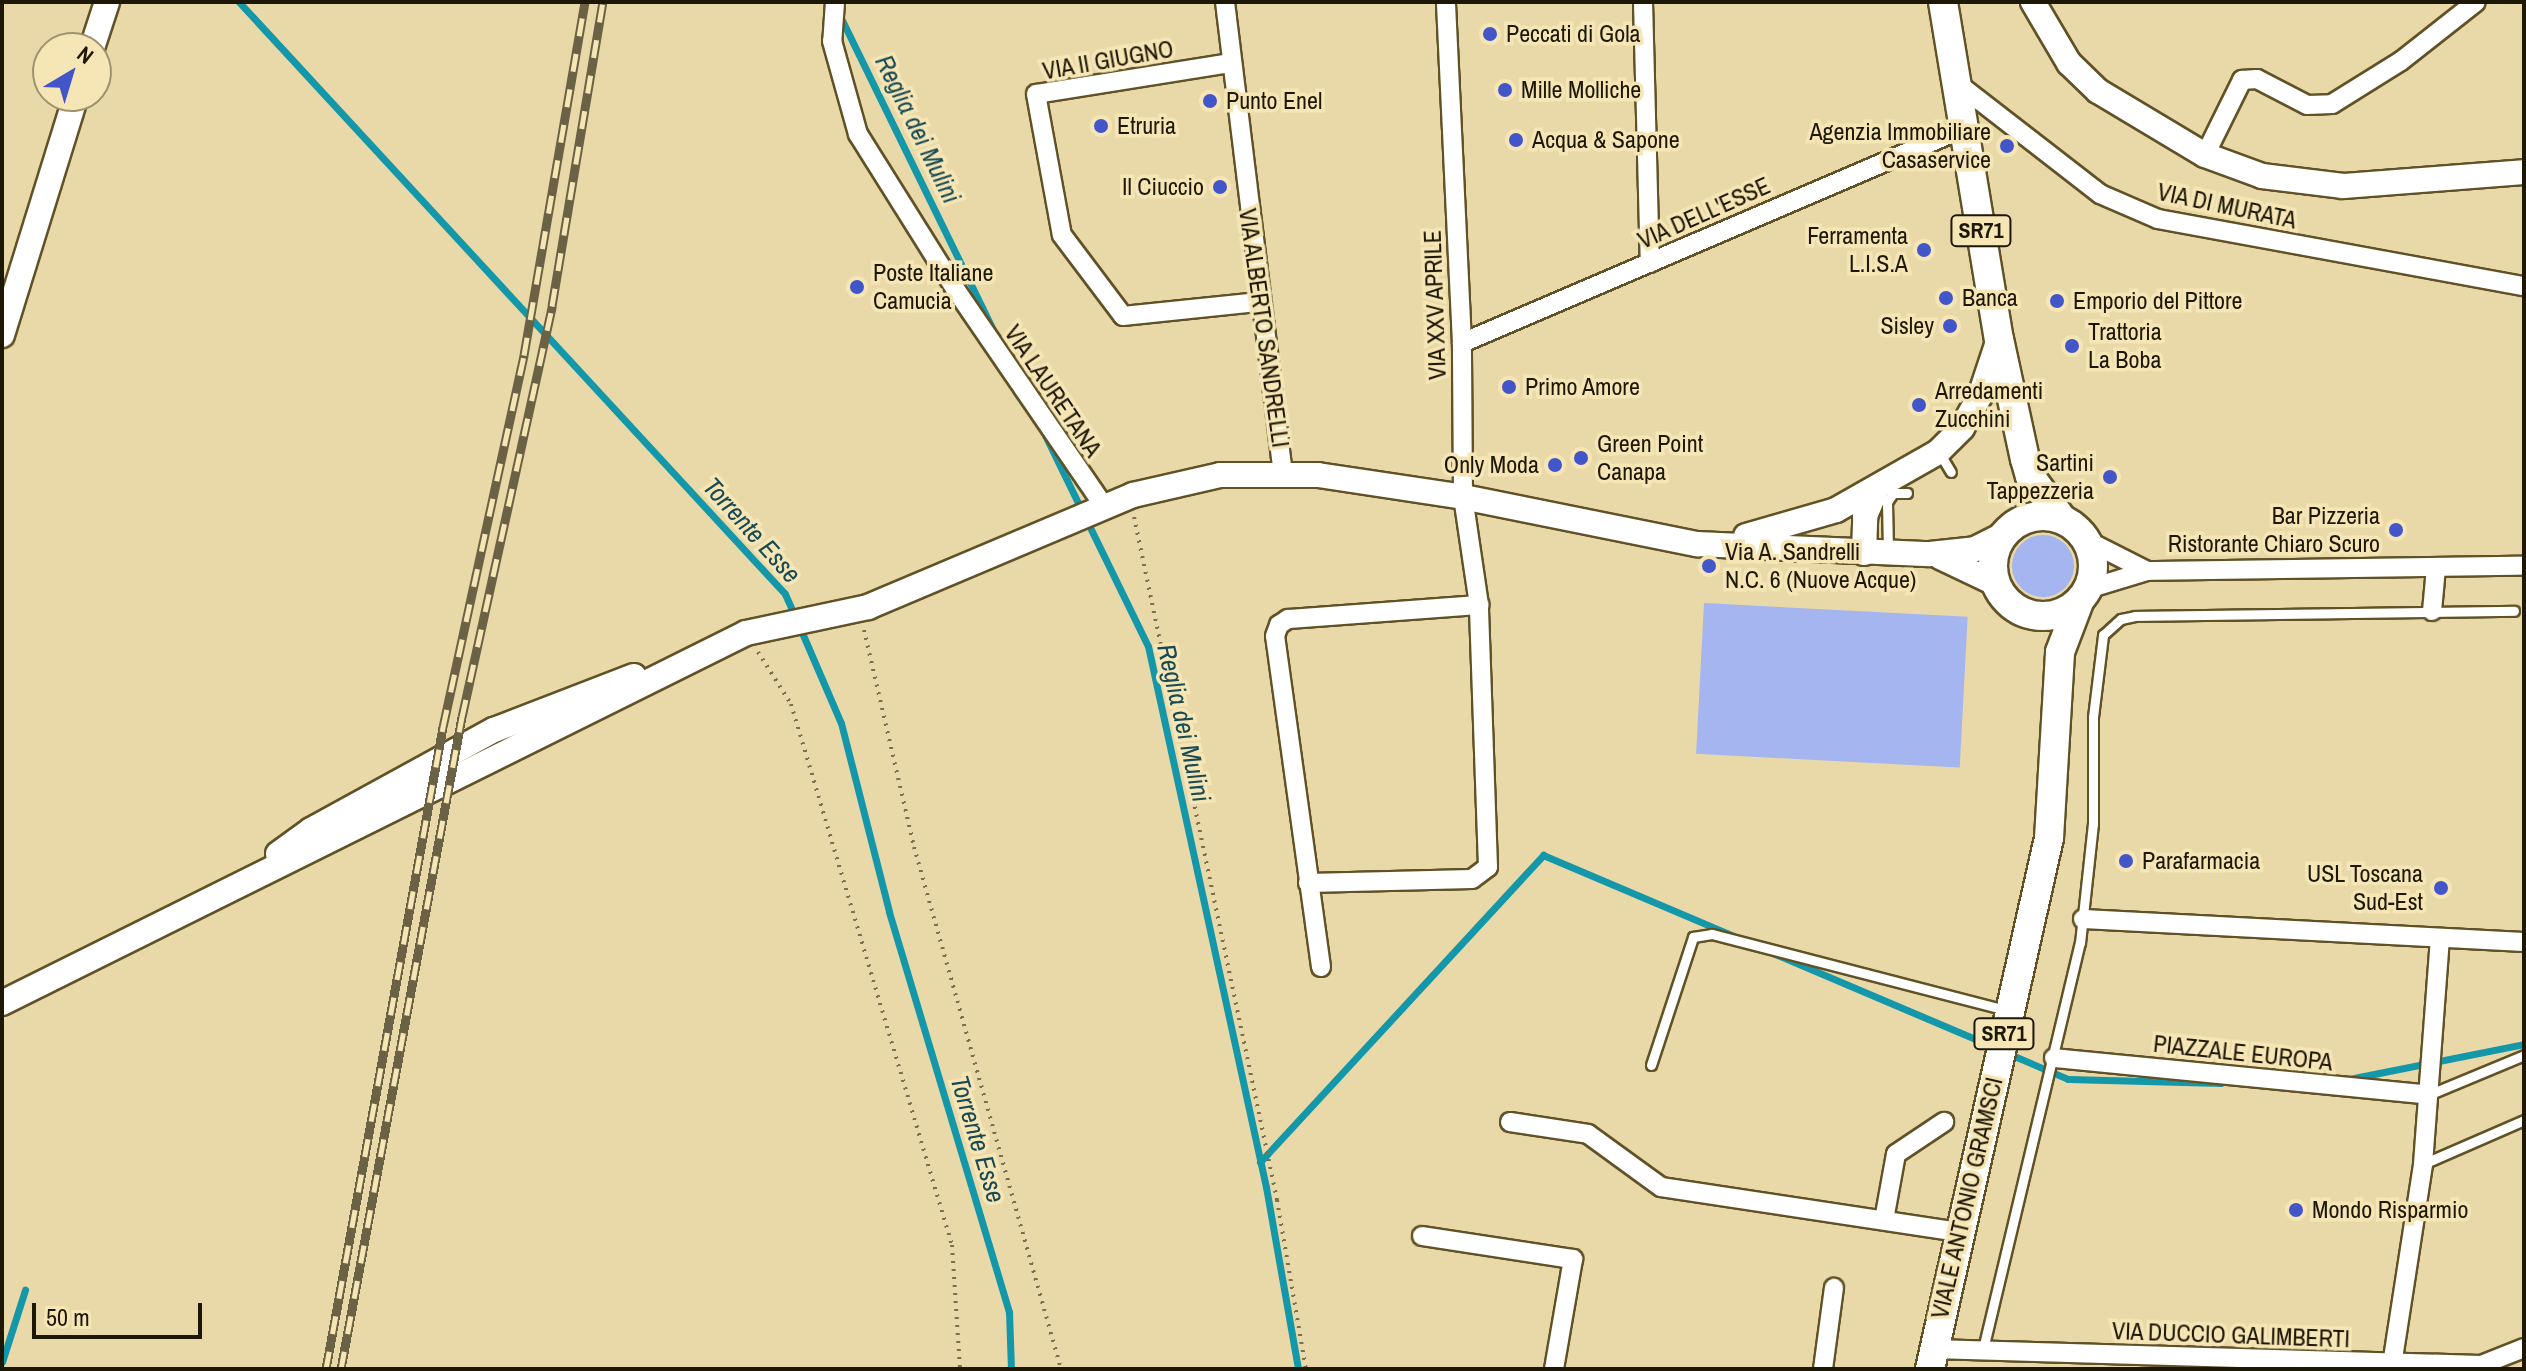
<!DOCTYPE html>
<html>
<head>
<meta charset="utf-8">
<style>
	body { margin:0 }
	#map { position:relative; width:2526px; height:1371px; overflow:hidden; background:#e9d9a9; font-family:"Archivo Narrow",sans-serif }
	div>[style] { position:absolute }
	.green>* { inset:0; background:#a4b5ef; transform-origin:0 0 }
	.round { border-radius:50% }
	.stream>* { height:7px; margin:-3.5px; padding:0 3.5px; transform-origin:3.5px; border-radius:3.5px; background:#1597aa }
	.path>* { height:4px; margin-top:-2px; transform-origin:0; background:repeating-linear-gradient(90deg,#7a6f50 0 2px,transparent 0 8px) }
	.roads { filter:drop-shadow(2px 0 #605226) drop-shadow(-2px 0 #605226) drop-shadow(0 2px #605226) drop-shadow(0 -2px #605226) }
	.lane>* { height:9px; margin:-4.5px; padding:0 4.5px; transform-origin:4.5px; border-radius:4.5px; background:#fff }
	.street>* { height:18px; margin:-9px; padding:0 9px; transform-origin:9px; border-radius:9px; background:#fff }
	.secondary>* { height:24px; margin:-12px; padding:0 12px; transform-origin:12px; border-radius:12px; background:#fff }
	.primary>* { height:28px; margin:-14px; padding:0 14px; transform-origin:14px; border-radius:14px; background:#fff }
	.primary>.ring { margin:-14px; padding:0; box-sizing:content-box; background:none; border:28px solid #fff; border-radius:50% }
	.rail>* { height:9px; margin-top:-4.5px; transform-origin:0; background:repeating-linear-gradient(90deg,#f6e6b6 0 18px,#6b6144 0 36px); box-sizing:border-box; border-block:2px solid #6b6144 }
	.dots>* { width:22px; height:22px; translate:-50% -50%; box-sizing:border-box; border:4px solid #f6e6b6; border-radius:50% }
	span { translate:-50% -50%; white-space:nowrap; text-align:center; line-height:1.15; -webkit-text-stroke:7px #f6e6b6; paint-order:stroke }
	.shield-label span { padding:2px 6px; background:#f6e6b6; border:2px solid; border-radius:6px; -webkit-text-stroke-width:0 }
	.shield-label { font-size:22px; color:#1d1705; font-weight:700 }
	.poi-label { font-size:24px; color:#1d1705 }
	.left { translate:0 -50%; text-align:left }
	.right { translate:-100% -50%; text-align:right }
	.street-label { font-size:24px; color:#1d1705 }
	.water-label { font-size:26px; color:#194a53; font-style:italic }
	.frame { position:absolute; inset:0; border:4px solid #1d1705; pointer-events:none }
	.north { position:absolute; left:32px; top:32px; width:80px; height:80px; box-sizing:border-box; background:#f6e6b6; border:2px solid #9f936f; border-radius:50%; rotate:38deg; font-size:22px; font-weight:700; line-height:32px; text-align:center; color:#1d1705 }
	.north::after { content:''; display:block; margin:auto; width:28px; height:36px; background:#4356c9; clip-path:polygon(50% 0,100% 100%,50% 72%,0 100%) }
	.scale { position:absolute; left:32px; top:1303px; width:170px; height:36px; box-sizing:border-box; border:4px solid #1d1705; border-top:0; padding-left:10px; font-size:24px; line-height:28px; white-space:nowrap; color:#1d1705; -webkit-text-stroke:6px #f6e6b6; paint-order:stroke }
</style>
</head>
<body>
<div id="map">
	<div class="green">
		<i class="round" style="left:2012px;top:535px;width:62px;height:62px"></i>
		<i style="left:1704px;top:603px;width:264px;height:151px;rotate:3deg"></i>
	</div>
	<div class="stream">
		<i style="left:239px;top:2px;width:805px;rotate:47.31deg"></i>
		<i style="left:785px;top:594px;width:24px;rotate:66deg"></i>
		<i style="left:839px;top:14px;width:356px;rotate:64deg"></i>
		<i style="left:1043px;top:431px;width:239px;rotate:64deg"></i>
		<i style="left:1148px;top:646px;width:554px;rotate:77.7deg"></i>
		<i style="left:1266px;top:1187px;width:185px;rotate:80deg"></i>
		<i style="left:800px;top:628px;width:103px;rotate:66.7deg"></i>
		<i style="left:841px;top:723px;width:195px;rotate:75.7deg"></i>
		<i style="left:889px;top:912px;width:418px;rotate:73.3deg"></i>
		<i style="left:1009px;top:1312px;width:57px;rotate:88deg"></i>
		<i style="left:1775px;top:954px;width:240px;rotate:23deg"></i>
		<i style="left:2007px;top:1053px;width:66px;rotate:23.1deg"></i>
		<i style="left:2068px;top:1079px;width:153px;rotate:1.5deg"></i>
		<i style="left:2349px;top:1079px;width:178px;rotate:-11.3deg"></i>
		<i style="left:1260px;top:1162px;width:418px;rotate:-47.3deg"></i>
		<i style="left:1543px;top:855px;width:207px;rotate:23deg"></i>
		<i style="left:2px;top:1362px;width:76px;rotate:-72.3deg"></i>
	</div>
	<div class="path">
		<i style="left:1134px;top:517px;width:698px;rotate:78.17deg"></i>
		<i style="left:1277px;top:1200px;width:171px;rotate:80.3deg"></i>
		<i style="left:864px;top:630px;width:223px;rotate:77deg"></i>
		<i style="left:914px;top:847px;width:542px;rotate:74.27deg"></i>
		<i style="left:758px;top:652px;width:62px;rotate:57.6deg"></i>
		<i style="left:791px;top:704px;width:564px;rotate:73.43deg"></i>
		<i style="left:952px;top:1245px;width:124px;rotate:86.3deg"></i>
	</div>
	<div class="roads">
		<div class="lane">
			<i style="left:1940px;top:454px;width:21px;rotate:59deg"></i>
			<i style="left:1888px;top:550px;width:48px;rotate:-91.2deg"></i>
			<i style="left:1887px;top:502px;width:11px;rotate:-56deg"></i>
			<i style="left:1893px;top:493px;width:14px"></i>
			<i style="left:1651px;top:1065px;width:135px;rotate:-71.8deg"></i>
			<i style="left:1693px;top:937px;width:19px;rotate:-9deg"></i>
			<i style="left:1712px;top:934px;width:304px;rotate:14.5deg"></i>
			<i style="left:2428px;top:1095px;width:104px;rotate:-22.6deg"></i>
			<i style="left:2423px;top:1164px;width:110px;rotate:-23.5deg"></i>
			<i style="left:1983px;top:1349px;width:417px;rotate:-76.6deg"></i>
			<i style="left:2080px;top:943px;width:120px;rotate:-83.8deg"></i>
			<i style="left:2093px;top:824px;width:107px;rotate:-90deg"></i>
			<i style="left:2093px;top:717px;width:83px;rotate:-83deg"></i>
			<i style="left:2103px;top:635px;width:24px;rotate:-42deg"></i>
			<i style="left:2121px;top:619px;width:14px;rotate:-12deg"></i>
			<i style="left:2135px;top:616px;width:379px;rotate:-0.8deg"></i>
		</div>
		<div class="street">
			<i style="left:835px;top:2px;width:39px;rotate:94deg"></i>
			<i style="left:832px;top:41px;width:97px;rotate:74.4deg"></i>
			<i style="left:858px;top:134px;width:184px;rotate:57.9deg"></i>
			<i style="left:956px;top:290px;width:260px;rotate:55.6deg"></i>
			<i style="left:1225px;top:2px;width:477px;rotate:83deg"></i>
			<i style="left:1643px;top:2px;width:261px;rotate:88.5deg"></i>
			<i style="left:1230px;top:63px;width:196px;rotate:170.9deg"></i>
			<i style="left:1036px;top:94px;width:143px;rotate:79.6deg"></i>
			<i style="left:1062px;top:235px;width:101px;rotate:53deg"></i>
			<i style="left:1123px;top:316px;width:137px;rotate:-5.9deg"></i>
			<i style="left:1957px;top:83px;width:181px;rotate:37.8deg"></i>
			<i style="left:2100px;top:194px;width:63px;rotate:23.3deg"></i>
			<i style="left:2158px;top:219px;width:372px;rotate:10.4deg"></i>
			<i style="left:2205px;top:155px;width:84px;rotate:-63.7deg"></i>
			<i style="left:2242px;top:80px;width:15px;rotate:-4deg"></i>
			<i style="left:2257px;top:79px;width:56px;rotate:27.5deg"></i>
			<i style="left:2307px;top:105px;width:25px;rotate:-2deg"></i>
			<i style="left:2332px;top:104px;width:81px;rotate:-31.9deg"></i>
			<i style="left:2401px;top:61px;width:95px;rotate:-38.2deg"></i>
			<i style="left:1462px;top:343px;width:546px;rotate:-23.18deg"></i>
			<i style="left:2086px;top:540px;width:68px;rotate:26.9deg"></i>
			<i style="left:2088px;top:589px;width:62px;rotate:-17deg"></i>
			<i style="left:2147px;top:571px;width:377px;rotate:-0.8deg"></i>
			<i style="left:2432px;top:611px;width:43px;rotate:-84.7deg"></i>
			<i style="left:1308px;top:883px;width:164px;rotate:-1.4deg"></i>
			<i style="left:1472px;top:879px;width:20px;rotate:-37deg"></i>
			<i style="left:1488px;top:867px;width:262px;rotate:-92deg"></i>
			<i style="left:1479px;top:605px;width:109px;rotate:-98.4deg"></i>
			<i style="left:1463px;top:497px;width:154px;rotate:-90.4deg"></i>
			<i style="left:1462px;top:343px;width:341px;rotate:-92.7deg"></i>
			<i style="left:2083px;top:919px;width:442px;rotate:3deg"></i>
			<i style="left:1321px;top:967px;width:334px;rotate:-97.9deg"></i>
			<i style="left:1275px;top:636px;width:12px;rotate:-70deg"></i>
			<i style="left:1279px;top:625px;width:11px;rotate:-34deg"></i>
			<i style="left:1288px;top:619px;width:192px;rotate:-4.2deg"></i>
			<i style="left:2054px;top:1058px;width:376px;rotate:5.6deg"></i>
			<i style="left:1510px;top:1122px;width:79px;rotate:8.7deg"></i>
			<i style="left:1588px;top:1134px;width:90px;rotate:36deg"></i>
			<i style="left:1661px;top:1187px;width:301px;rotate:8.6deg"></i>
			<i style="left:1884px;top:1220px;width:67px;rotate:-79.7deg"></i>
			<i style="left:1896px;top:1154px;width:58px;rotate:-33.7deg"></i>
			<i style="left:1422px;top:1236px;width:153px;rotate:8.7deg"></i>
			<i style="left:1573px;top:1259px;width:112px;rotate:99.8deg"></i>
			<i style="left:1933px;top:1349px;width:548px;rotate:1.67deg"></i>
			<i style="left:2481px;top:1365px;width:46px;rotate:-21.6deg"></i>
			<i style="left:2392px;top:1365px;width:203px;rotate:-81.2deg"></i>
			<i style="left:2423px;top:1164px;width:225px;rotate:-85.7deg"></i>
			<i style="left:1823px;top:1369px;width:82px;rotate:-82.3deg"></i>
		</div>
		<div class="secondary">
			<i style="left:2033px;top:2px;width:71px;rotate:59.5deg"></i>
			<i style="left:2069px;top:63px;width:40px;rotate:44deg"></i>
			<i style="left:2098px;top:91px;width:125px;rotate:30.9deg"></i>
			<i style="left:2205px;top:155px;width:61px;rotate:20.2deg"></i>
			<i style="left:2262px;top:176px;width:82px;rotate:7deg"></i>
			<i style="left:2343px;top:186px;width:182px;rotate:-4.4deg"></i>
			<i style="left:92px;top:48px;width:48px;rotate:-71.9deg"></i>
			<i style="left:2px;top:335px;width:250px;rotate:-72.8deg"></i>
			<i style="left:1746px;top:536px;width:94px;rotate:-16.1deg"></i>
			<i style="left:1836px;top:510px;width:117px;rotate:-29.6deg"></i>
			<i style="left:1938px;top:452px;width:34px;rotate:-45deg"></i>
			<i style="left:1962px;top:428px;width:37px;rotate:-61deg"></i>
			<i style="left:1980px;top:396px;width:60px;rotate:-71.6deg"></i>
			<i style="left:1864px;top:553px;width:37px;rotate:-88deg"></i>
			<i style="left:1865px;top:516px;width:28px;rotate:-67deg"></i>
			<i style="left:1940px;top:557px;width:61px;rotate:25.3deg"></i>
			<i style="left:278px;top:854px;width:41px;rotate:-36deg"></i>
			<i style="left:311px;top:830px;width:209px;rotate:-28.7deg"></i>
			<i style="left:494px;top:730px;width:150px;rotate:-21.1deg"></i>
			<i style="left:2px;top:1003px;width:831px;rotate:-26.44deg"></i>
			<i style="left:746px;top:633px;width:125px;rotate:-12deg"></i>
			<i style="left:868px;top:607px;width:288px;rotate:-22.9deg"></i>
			<i style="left:1133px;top:495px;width:89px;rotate:-12.9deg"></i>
			<i style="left:1220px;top:475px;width:98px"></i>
			<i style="left:1318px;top:475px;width:147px;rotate:8.6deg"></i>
			<i style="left:1463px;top:497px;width:239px;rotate:11.4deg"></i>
			<i style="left:1697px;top:544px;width:233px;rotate:2.5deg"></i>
			<i style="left:1930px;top:554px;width:45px;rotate:-6.3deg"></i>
			<i style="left:1975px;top:549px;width:29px;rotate:-27deg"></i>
		</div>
		<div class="primary">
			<i style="left:1943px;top:2px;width:342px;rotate:80.6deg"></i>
			<i style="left:1999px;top:339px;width:123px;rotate:77.8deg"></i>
			<i style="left:2025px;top:459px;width:18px;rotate:74deg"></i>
			<i style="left:2030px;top:476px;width:54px;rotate:53.3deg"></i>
			<i class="ring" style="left:1993px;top:516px;width:72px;height:72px"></i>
			<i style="left:1930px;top:1369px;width:544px;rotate:-77.37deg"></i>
			<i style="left:2049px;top:838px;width:186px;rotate:-86.6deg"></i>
			<i style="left:2060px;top:652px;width:53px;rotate:-69.2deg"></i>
		</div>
	</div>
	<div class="rail">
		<i style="left:326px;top:1369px;width:653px;rotate:-79.67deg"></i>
		<i style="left:443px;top:727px;width:381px;rotate:-77.7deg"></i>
		<i style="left:524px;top:355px;width:358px;rotate:-80.2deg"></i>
		<i style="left:341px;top:1369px;width:663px;rotate:-79.49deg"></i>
		<i style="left:462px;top:717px;width:421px;rotate:-77.6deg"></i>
		<i style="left:552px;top:306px;width:308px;rotate:-80.5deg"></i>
	</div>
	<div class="dots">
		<i style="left:1490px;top:34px;background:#4356c9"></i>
		<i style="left:1505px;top:90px;background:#4356c9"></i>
		<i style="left:1210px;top:101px;background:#4356c9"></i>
		<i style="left:1101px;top:126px;background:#4356c9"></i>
		<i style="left:1516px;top:140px;background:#4356c9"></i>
		<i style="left:2007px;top:146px;background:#4356c9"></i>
		<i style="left:1220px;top:187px;background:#4356c9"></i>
		<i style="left:1924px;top:250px;background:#4356c9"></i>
		<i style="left:857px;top:287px;background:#4356c9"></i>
		<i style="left:1946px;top:298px;background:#4356c9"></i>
		<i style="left:2057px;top:301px;background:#4356c9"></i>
		<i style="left:1950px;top:326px;background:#4356c9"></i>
		<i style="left:2072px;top:346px;background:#4356c9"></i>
		<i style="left:1509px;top:387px;background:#4356c9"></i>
		<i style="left:1919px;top:405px;background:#4356c9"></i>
		<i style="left:1581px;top:458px;background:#4356c9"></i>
		<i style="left:1555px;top:465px;background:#4356c9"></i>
		<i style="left:2110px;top:477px;background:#4356c9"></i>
		<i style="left:2396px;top:530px;background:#4356c9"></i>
		<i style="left:1709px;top:566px;background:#4356c9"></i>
		<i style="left:2126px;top:861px;background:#4356c9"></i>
		<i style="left:2441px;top:888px;background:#4356c9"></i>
		<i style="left:2296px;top:1210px;background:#4356c9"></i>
	</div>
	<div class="shield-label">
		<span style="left:1981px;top:231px">SR71</span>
		<span style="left:2004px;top:1034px">SR71</span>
	</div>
	<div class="poi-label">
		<span class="left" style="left:1506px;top:34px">Peccati di Gola</span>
		<span class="left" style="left:1521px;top:90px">Mille Molliche</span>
		<span class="left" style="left:1226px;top:101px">Punto Enel</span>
		<span class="left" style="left:1117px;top:126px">Etruria</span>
		<span class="right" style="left:1991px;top:146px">Agenzia Immobiliare<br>Casaservice</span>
		<span class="left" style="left:1532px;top:140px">Acqua &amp; Sapone</span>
		<span class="right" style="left:1204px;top:187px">Il Ciuccio</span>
		<span class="right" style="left:1908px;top:250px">Ferramenta<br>L.I.S.A</span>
		<span class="left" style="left:873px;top:287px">Poste Italiane<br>Camucia</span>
		<span class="left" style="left:1962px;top:298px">Banca</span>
		<span class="left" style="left:2073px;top:301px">Emporio del Pittore</span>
		<span class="right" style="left:1934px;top:326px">Sisley</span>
		<span class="left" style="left:2088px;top:346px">Trattoria<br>La Boba</span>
		<span class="left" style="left:1525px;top:387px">Primo Amore</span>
		<span class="left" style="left:1935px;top:405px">Arredamenti<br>Zucchini</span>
		<span class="left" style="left:1597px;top:458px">Green Point<br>Canapa</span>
		<span class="right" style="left:2094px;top:477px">Sartini<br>Tappezzeria</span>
		<span class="right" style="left:1539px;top:465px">Only Moda</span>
		<span class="right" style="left:2380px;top:530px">Bar Pizzeria<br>Ristorante Chiaro Scuro</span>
		<span class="left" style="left:1725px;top:566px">Via A. Sandrelli<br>N.C. 6 (Nuove Acque)</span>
		<span class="left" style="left:2142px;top:861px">Parafarmacia</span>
		<span class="right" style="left:2423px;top:888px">USL Toscana<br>Sud-Est</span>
		<span class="left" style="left:2312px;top:1210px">Mondo Risparmio</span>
	</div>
	<div class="street-label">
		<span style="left:1108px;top:60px;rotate:-10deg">VIA II GIUGNO</span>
		<span style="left:2227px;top:206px;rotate:12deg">VIA DI MURATA</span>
		<span style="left:1704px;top:213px;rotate:-24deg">VIA DELL'ESSE</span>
		<span style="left:1435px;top:305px;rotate:-92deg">VIA XXV APRILE</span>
		<span style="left:1264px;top:328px;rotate:82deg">VIA ALBERTO SANDRELLI</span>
		<span style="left:1053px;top:391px;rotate:56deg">VIA LAURETANA</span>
		<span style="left:2243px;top:1053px;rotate:6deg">PIAZZALE EUROPA</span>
		<span style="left:1967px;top:1198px;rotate:-77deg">VIALE ANTONIO GRAMSCI</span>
		<span style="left:2231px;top:1335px;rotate:2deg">VIA DUCCIO GALIMBERTI</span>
	</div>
	<div class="water-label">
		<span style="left:918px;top:129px;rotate:64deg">Reglia dei Mulini</span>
		<span style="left:752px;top:530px;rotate:48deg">Torrente Esse</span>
		<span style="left:1184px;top:723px;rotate:77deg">Reglia dei Mulini</span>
		<span style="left:978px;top:1139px;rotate:73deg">Torrente Esse</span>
	</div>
	<div class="frame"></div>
	<div class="north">N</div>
	<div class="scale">50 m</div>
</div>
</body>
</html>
